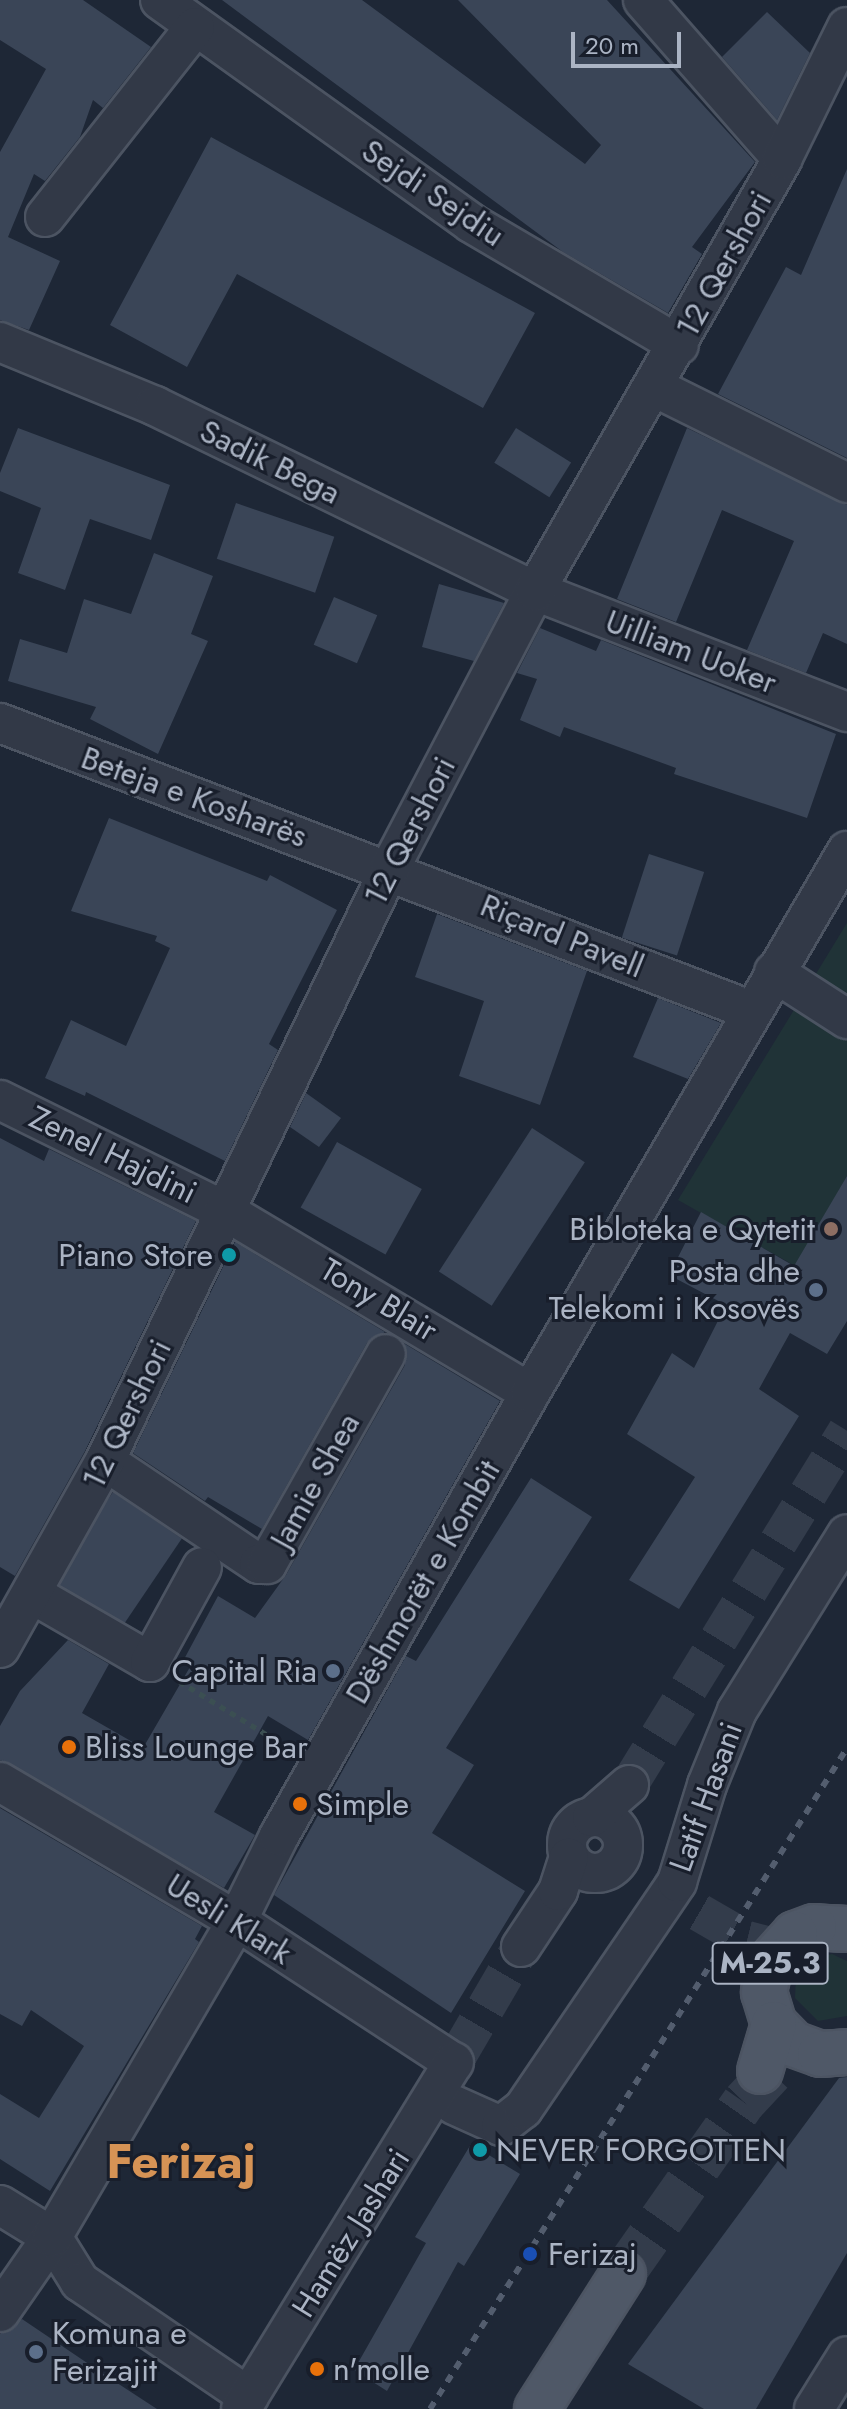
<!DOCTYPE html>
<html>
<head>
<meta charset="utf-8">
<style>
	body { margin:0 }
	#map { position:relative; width:847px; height:2409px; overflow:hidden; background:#1e2736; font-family:Jost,sans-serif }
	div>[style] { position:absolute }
	.green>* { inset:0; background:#203337 }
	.building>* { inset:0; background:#3a4557; transform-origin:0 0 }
	.minor-tunnel>* { height:38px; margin-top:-19px; transform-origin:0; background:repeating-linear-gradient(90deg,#333c4b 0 38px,transparent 0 57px) }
	.major-tunnel>* { height:44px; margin-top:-22px; transform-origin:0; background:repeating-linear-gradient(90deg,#333c4b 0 44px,transparent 0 66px) }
	.path>* { height:5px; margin-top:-2.5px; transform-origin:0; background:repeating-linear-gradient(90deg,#3b4f52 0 6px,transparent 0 12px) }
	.roads { filter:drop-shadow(2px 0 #4c5462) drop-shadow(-2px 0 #4c5462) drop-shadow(0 2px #4c5462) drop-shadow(0 -2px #4c5462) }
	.minor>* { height:38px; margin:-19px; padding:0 19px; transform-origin:19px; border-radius:19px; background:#323947 }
	.minor>.ring { margin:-19px; padding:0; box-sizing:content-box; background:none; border:38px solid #323947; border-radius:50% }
	.major>* { height:44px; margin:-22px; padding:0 22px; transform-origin:22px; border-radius:22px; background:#4f5867 }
	.rail>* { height:6px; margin-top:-3px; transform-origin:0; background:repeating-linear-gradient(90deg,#535d6e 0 8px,transparent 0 16px) }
	.dots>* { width:22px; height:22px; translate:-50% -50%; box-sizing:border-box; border:4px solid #181e2b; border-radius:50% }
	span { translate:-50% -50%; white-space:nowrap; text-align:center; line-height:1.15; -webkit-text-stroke:6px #181e2b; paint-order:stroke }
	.shield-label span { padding:2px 6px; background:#181e2b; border:2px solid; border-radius:6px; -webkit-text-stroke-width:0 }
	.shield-label { font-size:30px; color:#abb4c4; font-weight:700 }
	.street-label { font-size:32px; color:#abb4c4 }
	.poi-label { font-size:32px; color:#abb4c4 }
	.right { translate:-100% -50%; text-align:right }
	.left { translate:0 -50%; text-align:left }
	.town-label { font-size:48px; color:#d69355; font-weight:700 }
	.scale { position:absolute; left:571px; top:32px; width:110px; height:36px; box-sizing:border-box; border:4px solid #abb4c4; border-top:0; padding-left:10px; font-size:24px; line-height:28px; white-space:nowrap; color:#abb4c4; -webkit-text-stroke:6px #181e2b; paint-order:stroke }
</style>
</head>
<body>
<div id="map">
	<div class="green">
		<i style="clip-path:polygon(847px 923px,847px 1176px,797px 1267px,678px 1200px)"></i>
		<i style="clip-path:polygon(832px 1954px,847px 1961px,847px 2016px,818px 2021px,795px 1998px,796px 1976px,811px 1959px)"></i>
	</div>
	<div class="building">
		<i style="clip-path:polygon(0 0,83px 0,151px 47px,103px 108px,93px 100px,80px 137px,45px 181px,34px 174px,8px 237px,60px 261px,29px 330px,0 320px,0 152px,46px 69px,0 40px)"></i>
		<i style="clip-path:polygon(222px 0,362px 0,585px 164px,601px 145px,458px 0,607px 0,755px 162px,692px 247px,702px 254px,668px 313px,563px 252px)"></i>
		<i style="clip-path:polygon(767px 12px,810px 53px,777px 120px,722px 57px)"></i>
		<i style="clip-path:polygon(211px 137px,535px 313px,483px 408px,237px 274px,187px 367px,110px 325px)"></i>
		<i style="clip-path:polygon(847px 169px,847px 458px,718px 394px,786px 267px,801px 275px)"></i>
		<i style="clip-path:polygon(18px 428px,170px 485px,151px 540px,90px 519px,65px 590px,18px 573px,41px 508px,0 491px,0 473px)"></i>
		<i style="left:516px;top:428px;width:65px;height:41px;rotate:32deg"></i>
		<i style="clip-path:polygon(687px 428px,847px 505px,847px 644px,823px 633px,806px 673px,747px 650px,794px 541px,722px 510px,676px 622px,617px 599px)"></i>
		<i style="left:236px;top:503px;width:104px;height:59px;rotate:19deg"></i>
		<i style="clip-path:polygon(154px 553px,213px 576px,191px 634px,208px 641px,158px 754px,90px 719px,96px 707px,8px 681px,20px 639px,67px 653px,84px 599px,131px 614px)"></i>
		<i style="clip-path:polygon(439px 584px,504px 603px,474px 661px,422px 647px)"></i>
		<i style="left:334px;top:597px;width:47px;height:52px;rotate:23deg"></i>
		<i style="clip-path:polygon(540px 628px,596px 651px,601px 640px,836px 734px,807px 818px,674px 774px,676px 768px,564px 727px,560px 737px,520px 720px,537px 679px,517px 673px)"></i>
		<i style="clip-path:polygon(109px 818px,267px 881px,270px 875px,337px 910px,269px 1044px,278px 1050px,225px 1161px,86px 1092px,85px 1096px,45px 1078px,71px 1020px,126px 1046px,170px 948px,155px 941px,157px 936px,71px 911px)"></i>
		<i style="left:649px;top:854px;width:58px;height:88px;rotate:18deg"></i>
		<i style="clip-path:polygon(437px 914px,587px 971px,540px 1105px,459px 1076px,484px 1001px,415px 977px)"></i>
		<i style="clip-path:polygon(658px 998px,721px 1023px,688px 1079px,633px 1057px)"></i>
		<i style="clip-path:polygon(306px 1093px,341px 1118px,319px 1147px,290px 1127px)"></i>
		<i style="left:532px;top:1128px;width:63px;height:171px;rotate:33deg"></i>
		<i style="clip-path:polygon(0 1138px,44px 1161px,49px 1149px,196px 1221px,85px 1451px,15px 1576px,0 1567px)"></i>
		<i style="left:337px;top:1142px;width:97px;height:75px;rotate:29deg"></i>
		<i style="clip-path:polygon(847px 1176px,847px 1321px,827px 1354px,790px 1333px,759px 1389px,799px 1416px,679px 1609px,629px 1580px,695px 1477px,627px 1434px,672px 1353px,694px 1368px,726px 1305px,669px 1275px,701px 1212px,794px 1266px)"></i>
		<i style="clip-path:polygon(235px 1242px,385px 1332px,367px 1343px,262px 1529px,208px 1497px,205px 1501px,133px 1453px)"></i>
		<i style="clip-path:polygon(405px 1344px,500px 1401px,308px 1740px,268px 1716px,214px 1812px,255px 1835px,224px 1888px,0 1760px,0 1726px,20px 1691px,68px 1640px,109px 1664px,82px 1713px,143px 1748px,190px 1667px,182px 1663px,218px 1596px,255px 1618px,286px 1575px,405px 1365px)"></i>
		<i style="clip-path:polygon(531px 1478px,592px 1517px,446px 1748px,474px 1765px,432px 1833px,525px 1891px,451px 2013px,274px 1895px,406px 1656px,416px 1661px)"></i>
		<i style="left:113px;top:1492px;width:83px;height:107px;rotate:34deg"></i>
		<i style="clip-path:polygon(0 1808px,202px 1926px,195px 1939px,199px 1942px,50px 2191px,0 2159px,0 2094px,39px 2118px,84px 2046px,31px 2010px,22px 2026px,0 2014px)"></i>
		<i style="clip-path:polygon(847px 2077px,847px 2253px,756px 2409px,704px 2409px,628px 2364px,839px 2078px)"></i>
		<i style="clip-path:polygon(471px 2144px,520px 2174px,464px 2266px,458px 2262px,387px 2391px,354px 2370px,426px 2243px,415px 2237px)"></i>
		<i style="clip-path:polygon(22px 2319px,108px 2377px,157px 2409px,0 2409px,0 2334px)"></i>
	</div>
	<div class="minor-tunnel">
		<i style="left:629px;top:1785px;width:416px;rotate:-58.4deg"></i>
		<i style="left:650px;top:1884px;width:112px;rotate:30deg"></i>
		<i style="left:747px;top:1940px;width:34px;rotate:14deg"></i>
		<i style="left:457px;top:2057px;width:127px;rotate:-59.8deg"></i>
	</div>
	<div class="major-tunnel">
		<i style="left:623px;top:2274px;width:210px;rotate:-54.9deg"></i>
		<i style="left:744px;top:2102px;width:40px;rotate:-47deg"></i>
	</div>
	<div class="path">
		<i style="left:179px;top:1681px;width:127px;rotate:31.4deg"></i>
	</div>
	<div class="roads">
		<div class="minor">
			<i style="left:160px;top:0;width:383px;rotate:35.6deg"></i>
			<i style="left:471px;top:223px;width:241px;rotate:30.4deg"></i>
			<i style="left:643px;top:0;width:211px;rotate:48.8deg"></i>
			<i style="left:45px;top:217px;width:242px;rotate:-51.7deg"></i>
			<i style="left:0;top:342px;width:168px;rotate:22.4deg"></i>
			<i style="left:155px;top:406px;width:423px;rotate:26deg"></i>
			<i style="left:535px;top:591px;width:335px;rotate:21.2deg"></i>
			<i style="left:654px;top:387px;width:216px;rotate:26.4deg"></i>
			<i style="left:0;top:723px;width:786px;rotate:20.95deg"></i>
			<i style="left:774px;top:972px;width:87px;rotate:32.8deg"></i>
			<i style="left:0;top:1100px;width:251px;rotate:26.3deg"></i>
			<i style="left:225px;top:1211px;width:355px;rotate:30.8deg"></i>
			<i style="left:105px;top:1461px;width:185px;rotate:33.8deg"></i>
			<i style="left:259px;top:1564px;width:8px"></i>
			<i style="left:267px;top:1564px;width:241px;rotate:-60.5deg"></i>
			<i style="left:34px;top:1595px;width:134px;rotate:30deg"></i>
			<i style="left:150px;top:1662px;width:108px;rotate:-61.3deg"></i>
			<i style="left:0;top:1648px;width:214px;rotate:-60.7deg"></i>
			<i style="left:105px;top:1461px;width:658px;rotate:-64.33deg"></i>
			<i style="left:390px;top:868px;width:313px;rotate:-62.4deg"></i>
			<i style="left:535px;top:591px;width:498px;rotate:-60.2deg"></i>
			<i style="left:782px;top:159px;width:147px;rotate:-63.8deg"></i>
			<i style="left:0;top:1782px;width:275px;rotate:30.4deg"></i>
			<i style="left:237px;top:1921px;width:259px;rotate:33.2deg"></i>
			<i class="ring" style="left:567px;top:1817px;width:18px;height:18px"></i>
			<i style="left:592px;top:1817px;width:49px;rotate:-40.9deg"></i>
			<i style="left:521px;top:1947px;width:67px;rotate:-56.5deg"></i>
			<i style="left:558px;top:1891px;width:35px;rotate:-72deg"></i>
			<i style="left:454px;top:2105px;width:51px;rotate:24.1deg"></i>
			<i style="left:501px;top:2126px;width:28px;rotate:-38deg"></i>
			<i style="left:523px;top:2109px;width:274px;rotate:-55.8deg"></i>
			<i style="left:677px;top:1882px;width:102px;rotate:-72.8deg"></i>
			<i style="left:707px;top:1785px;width:80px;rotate:-67.9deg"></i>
			<i style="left:737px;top:1711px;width:208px;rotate:-58.1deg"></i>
			<i style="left:0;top:2205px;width:61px;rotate:31.6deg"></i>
			<i style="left:52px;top:2237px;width:53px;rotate:58.1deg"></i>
			<i style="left:80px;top:2282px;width:204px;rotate:34.2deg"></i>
			<i style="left:0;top:2312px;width:91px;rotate:-55.3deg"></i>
			<i style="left:52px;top:2237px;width:366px;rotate:-59.7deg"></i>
			<i style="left:237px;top:1921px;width:95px;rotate:-63.7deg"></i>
			<i style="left:279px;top:1836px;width:509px;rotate:-60.46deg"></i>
			<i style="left:530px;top:1393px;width:628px;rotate:-59.68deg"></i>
			<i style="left:241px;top:2409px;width:407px;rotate:-58.5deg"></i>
			<i style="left:814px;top:2409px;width:62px;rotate:-58.1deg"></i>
		</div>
		<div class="major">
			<i style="left:847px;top:1929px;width:33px;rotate:-177deg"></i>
			<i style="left:814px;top:1927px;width:20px;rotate:160deg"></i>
			<i style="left:795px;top:1934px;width:36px;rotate:132deg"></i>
			<i style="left:771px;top:1961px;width:32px;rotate:103deg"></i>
			<i style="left:764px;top:1992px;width:34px;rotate:73deg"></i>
			<i style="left:774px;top:2024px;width:28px;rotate:46deg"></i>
			<i style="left:793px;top:2044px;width:29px;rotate:20deg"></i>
			<i style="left:820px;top:2054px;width:27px;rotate:-4deg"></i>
			<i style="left:760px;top:2071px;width:49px;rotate:-73.4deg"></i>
			<i style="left:537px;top:2409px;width:160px;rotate:-57.5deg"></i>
		</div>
	</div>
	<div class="rail">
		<i style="left:430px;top:2409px;width:782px;rotate:-57.75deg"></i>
	</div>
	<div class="dots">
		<i style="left:831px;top:1229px;background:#8d6e63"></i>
		<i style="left:229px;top:1255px;background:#0f9aa8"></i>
		<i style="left:816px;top:1290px;background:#5c6f8a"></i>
		<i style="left:333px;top:1671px;background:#5c6f8a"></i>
		<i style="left:69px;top:1747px;background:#e8710a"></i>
		<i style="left:300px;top:1804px;background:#e8710a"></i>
		<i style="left:480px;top:2150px;background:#0f9aa8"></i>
		<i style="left:530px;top:2254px;background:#1a4fb4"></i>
		<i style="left:36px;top:2352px;background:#5c6f8a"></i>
		<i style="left:317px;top:2369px;background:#e8710a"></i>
	</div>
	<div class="shield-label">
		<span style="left:770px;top:1963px">M-25.3</span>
	</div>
	<div class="street-label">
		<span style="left:433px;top:193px;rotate:34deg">Sejdi Sejdiu</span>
		<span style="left:724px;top:264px;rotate:-61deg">12 Qershori</span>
		<span style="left:270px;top:462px;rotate:26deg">Sadik Bega</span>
		<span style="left:691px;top:652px;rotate:21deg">Uilliam Uoker</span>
		<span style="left:194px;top:797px;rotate:20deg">Beteja e Kosharës</span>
		<span style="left:410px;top:831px;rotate:-63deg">12 Qershori</span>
		<span style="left:562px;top:936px;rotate:22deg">Riçard Pavell</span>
		<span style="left:113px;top:1155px;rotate:26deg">Zenel Hajdini</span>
		<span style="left:379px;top:1300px;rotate:31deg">Tony Blair</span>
		<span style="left:127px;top:1414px;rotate:-64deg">12 Qershori</span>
		<span style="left:315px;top:1481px;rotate:-61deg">Jamie Shea</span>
		<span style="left:423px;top:1582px;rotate:-60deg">Dëshmorët e Kombit</span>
		<span style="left:706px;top:1797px;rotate:-70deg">Latif Hasani</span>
		<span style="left:229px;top:1919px;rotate:32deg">Uesli Klark</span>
		<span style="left:351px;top:2233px;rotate:-58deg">Hamëz Jashari</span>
	</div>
	<div class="poi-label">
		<span class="right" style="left:815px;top:1229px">Bibloteka e Qytetit</span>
		<span class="right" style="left:213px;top:1255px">Piano Store</span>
		<span class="right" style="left:800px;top:1290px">Posta dhe<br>Telekomi i Kosovës</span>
		<span class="right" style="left:317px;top:1671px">Capital Ria</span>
		<span class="left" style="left:85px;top:1747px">Bliss Lounge Bar</span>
		<span class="left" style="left:316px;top:1804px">Simple</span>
		<span class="left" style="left:496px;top:2150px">NEVER FORGOTTEN</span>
		<span class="left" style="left:548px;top:2254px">Ferizaj</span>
		<span class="left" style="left:52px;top:2352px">Komuna e<br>Ferizajit</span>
		<span class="left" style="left:333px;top:2369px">n'molle</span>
	</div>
	<div class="town-label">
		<span style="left:181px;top:2162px">Ferizaj</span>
	</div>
	<div class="scale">20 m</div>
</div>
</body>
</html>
